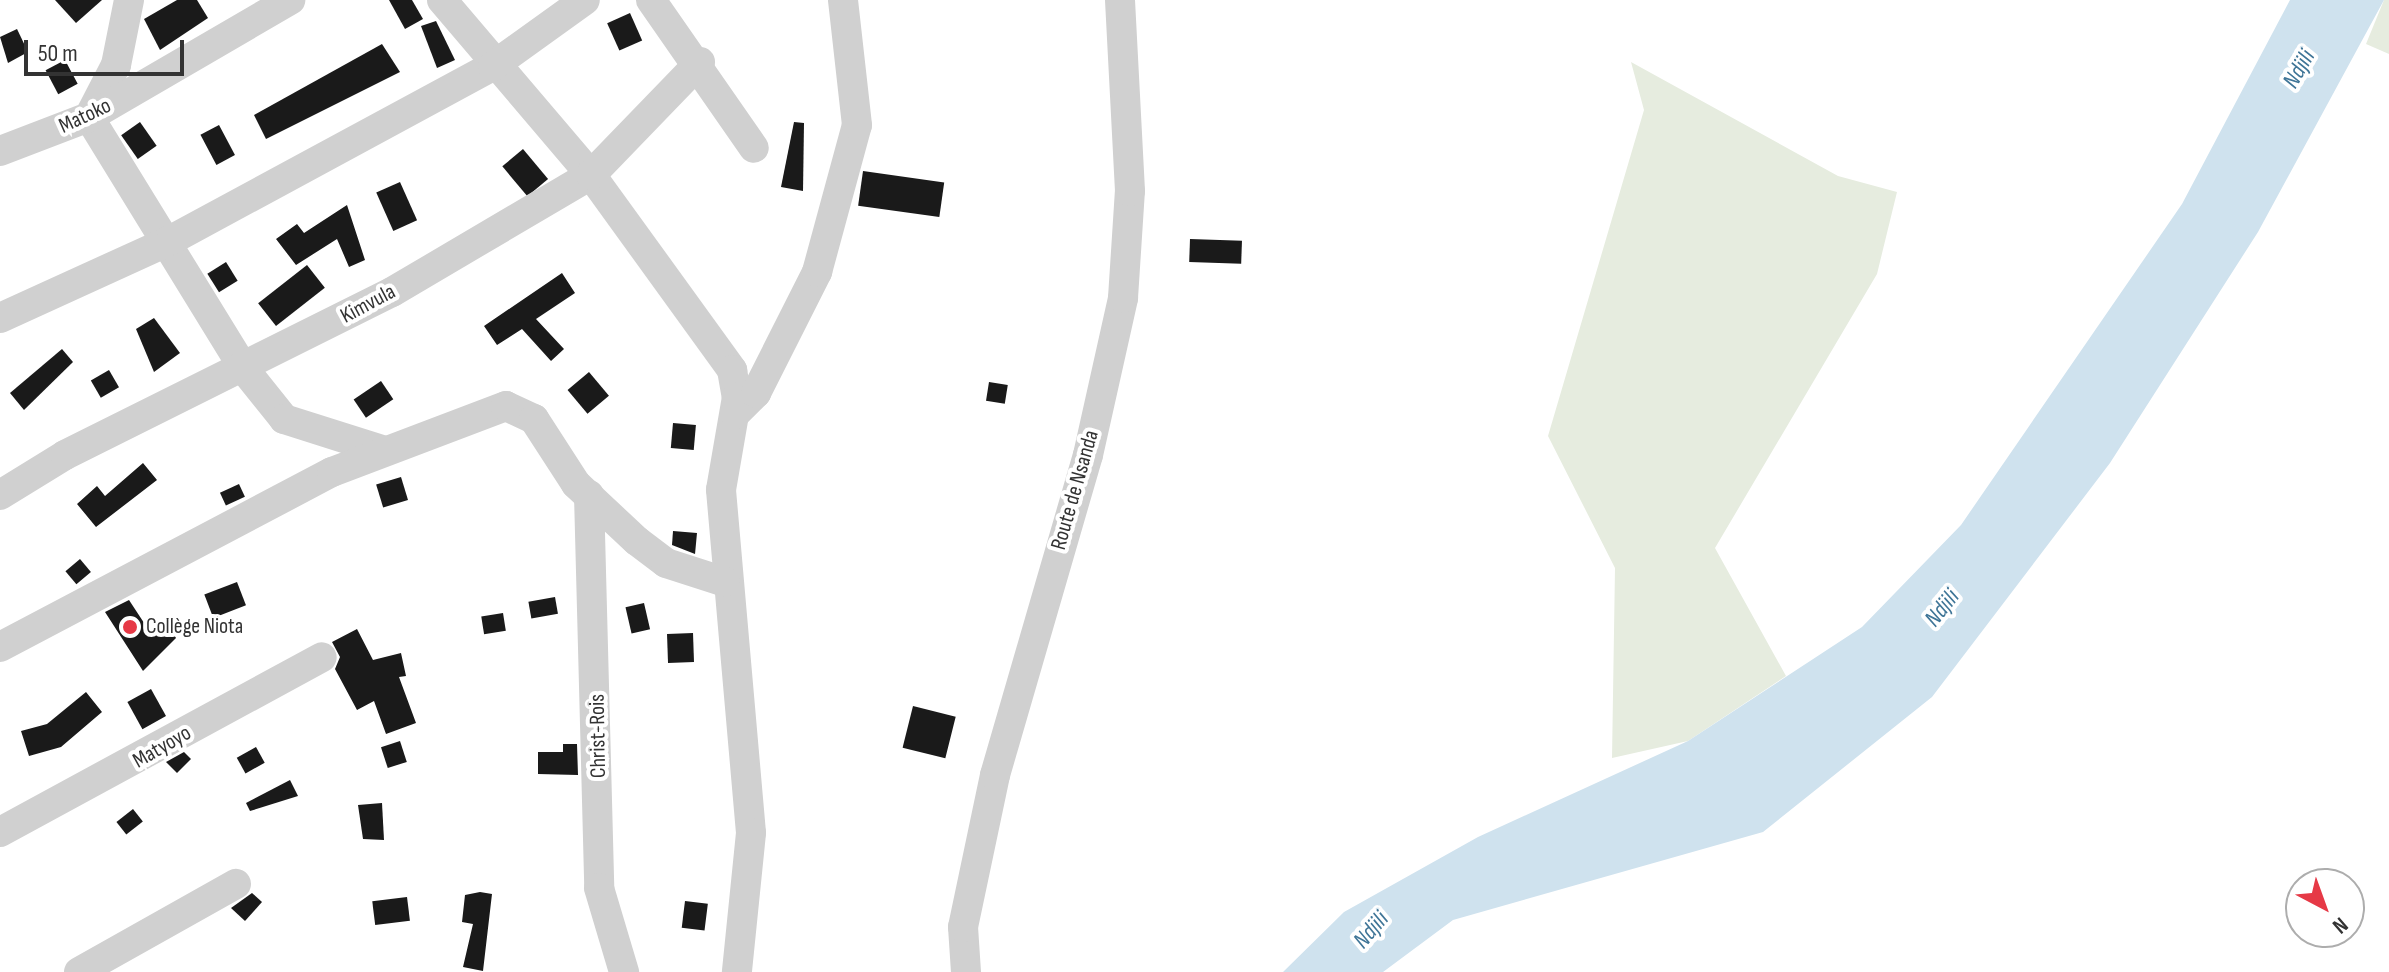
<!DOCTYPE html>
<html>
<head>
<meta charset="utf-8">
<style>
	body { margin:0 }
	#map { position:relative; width:2389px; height:972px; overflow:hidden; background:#fff; font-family:"Sofia Sans Condensed",sans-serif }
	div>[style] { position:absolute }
	.green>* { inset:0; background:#e6ecdf }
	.water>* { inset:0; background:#cfe2ee }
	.building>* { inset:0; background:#1a1a1a; transform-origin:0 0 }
	.minor>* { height:30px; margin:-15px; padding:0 15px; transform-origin:15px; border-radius:15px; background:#d0d0d0 }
	.dots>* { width:22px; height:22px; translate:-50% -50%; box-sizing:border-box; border:4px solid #fff; border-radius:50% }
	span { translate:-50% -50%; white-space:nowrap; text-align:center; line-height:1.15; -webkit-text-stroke:8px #fff; paint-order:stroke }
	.street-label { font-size:22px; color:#333 }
	.poi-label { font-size:22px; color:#333 }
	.left { translate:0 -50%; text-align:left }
	.water-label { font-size:24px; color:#3f7597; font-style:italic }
	.north { position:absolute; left:2285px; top:868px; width:80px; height:80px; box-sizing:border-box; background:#fff; border:2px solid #adadad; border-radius:50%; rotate:139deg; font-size:22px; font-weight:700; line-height:32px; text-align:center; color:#333 }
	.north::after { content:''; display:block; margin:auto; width:28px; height:36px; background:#e63946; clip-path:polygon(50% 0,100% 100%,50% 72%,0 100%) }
	.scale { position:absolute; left:24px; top:40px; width:160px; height:36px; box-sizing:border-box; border:4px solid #333; border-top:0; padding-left:10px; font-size:24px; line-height:28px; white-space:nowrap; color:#333; -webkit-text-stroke:6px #fff; paint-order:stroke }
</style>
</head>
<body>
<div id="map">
	<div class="green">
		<i style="clip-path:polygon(2384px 0,2389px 0,2389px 54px,2366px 44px)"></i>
		<i style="clip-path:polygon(1631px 62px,1838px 176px,1897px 192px,1877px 274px,1715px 548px,1786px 676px,1688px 741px,1612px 758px,1615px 568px,1548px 436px,1644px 110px)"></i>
	</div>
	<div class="water">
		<i style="clip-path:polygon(2290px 0,2384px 0,2258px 232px,2110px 463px,1932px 697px,1763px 832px,1453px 920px,1383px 972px,1283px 972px,1344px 912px,1478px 837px,1688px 741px,1862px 627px,1961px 525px,2182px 204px)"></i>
	</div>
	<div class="building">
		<i style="clip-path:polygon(55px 0,102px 0,76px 23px)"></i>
		<i style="clip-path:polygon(177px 0,197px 0,208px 18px,160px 50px,144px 19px)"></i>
		<i style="clip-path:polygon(389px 0,412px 0,423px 19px,405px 29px)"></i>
		<i style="left:630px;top:13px;width:30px;height:25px;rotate:66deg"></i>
		<i style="clip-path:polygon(436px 21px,455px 60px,437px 68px,421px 26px)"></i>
		<i style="clip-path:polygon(17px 29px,28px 52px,8px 63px,0 37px)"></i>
		<i style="clip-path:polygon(382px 44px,400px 72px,266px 139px,254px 115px)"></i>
		<i style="left:65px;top:60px;width:27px;height:22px;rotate:62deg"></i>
		<i style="left:140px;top:122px;width:29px;height:23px;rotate:55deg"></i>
		<i style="clip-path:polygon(794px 122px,804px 123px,803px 191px,781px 187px)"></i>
		<i style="left:219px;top:125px;width:34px;height:21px;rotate:62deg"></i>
		<i style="left:523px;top:149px;width:39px;height:27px;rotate:50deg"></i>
		<i style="left:863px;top:171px;width:82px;height:35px;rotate:8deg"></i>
		<i style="left:400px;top:182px;width:42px;height:26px;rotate:66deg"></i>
		<i style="clip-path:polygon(347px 205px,365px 260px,349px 267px,337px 239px,296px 265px,276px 239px,297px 224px,304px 233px)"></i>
		<i style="left:1190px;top:239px;width:52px;height:23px;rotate:2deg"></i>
		<i style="left:226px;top:262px;width:22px;height:22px;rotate:58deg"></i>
		<i style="left:307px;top:265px;width:29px;height:62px;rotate:52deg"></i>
		<i style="clip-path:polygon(562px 273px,575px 293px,536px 319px,564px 349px,551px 361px,522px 329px,497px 345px,484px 326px)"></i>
		<i style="clip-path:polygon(154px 318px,180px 353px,154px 372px,136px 329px)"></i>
		<i style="clip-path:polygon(62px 349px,73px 362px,24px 410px,10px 393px)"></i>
		<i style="left:109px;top:370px;width:20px;height:21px;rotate:60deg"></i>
		<i style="left:589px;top:372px;width:31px;height:28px;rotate:50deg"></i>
		<i style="left:381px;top:381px;width:22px;height:33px;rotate:56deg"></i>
		<i style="left:989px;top:382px;width:19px;height:19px;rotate:9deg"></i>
		<i style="left:673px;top:423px;width:23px;height:25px;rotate:5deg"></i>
		<i style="clip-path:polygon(143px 463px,157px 480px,96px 527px,77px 504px,97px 486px,105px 496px)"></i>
		<i style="left:401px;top:477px;width:24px;height:26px;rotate:73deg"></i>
		<i style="left:239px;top:484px;width:14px;height:21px;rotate:65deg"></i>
		<i style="clip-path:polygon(673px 531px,697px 533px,695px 554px,672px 545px)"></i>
		<i style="left:80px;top:559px;width:17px;height:19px;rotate:50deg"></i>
		<i style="left:237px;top:582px;width:25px;height:35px;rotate:69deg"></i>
		<i style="left:555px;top:597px;width:17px;height:27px;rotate:80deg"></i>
		<i style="clip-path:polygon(129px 600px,150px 632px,167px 622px,176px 638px,143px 671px,105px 612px)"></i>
		<i style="left:644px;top:603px;width:27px;height:19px;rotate:77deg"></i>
		<i style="left:503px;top:613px;width:18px;height:22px;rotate:81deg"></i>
		<i style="clip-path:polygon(357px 629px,373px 660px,401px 653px,406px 676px,399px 677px,416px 723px,386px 734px,374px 701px,357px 710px,335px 669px,340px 657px,332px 642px)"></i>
		<i style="left:693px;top:633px;width:29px;height:26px;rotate:88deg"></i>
		<i style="left:151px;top:689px;width:31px;height:27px;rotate:61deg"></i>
		<i style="clip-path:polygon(86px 692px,102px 712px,61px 747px,29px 756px,21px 731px,47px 724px)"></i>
		<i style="left:913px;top:706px;width:44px;height:43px;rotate:14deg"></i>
		<i style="left:400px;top:741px;width:22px;height:20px;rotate:72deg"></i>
		<i style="clip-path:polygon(563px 744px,577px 744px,578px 775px,538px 774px,538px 752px,563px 752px)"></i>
		<i style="left:256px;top:747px;width:18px;height:22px;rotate:61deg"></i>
		<i style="clip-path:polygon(184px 752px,191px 759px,177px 773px,166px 762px)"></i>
		<i style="clip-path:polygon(290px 780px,298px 796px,250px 811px,246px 803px)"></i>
		<i style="clip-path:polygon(382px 803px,384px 840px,363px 839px,358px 805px)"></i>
		<i style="left:133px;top:809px;width:16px;height:21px;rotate:52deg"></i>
		<i style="clip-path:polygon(480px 892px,492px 894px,483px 971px,463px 967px,473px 924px,462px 922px,465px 895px)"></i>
		<i style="clip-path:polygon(252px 893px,262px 902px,245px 921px,231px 908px)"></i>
		<i style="left:407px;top:897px;width:24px;height:35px;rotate:83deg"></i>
		<i style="left:685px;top:901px;width:23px;height:27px;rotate:7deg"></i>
	</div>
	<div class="minor">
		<i style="left:129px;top:0;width:66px;rotate:101.3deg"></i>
		<i style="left:116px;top:65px;width:59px;rotate:117.4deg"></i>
		<i style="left:89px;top:117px;width:296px;rotate:58.4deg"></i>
		<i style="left:244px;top:369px;width:64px;rotate:51.3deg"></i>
		<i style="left:284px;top:419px;width:103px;rotate:17.6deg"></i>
		<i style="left:442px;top:0;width:230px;rotate:49.6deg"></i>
		<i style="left:591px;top:175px;width:241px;rotate:54.1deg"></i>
		<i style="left:732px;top:370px;width:27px;rotate:80deg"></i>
		<i style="left:737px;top:397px;width:94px;rotate:99.8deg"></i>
		<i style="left:721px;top:490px;width:344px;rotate:85deg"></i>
		<i style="left:751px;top:833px;width:140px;rotate:95.8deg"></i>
		<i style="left:651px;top:0;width:180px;rotate:55.2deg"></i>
		<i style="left:0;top:151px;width:95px;rotate:-20.9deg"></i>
		<i style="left:89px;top:117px;width:233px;rotate:-30.2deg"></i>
		<i style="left:0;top:318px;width:188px;rotate:-24.5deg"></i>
		<i style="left:171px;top:240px;width:366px;rotate:-28.4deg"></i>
		<i style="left:493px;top:66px;width:113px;rotate:-35.7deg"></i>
		<i style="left:735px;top:414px;width:30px;rotate:-45deg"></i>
		<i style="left:756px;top:393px;width:136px;rotate:-63.2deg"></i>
		<i style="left:817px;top:272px;width:152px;rotate:-74.8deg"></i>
		<i style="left:857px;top:125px;width:126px;rotate:-96.4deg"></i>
		<i style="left:0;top:495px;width:76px;rotate:-31.6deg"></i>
		<i style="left:65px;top:455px;width:365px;rotate:-26.5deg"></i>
		<i style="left:392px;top:292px;width:231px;rotate:-30.5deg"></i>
		<i style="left:591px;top:175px;width:157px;rotate:-46deg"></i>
		<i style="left:589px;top:495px;width:393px;rotate:88.5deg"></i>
		<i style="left:599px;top:888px;width:88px;rotate:73.4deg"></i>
		<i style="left:0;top:647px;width:375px;rotate:-27.8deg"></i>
		<i style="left:332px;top:472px;width:186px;rotate:-20.8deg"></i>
		<i style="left:506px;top:406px;width:31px;rotate:25deg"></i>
		<i style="left:534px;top:419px;width:77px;rotate:57.1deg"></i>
		<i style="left:576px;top:484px;width:83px;rotate:43.1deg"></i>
		<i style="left:637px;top:541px;width:36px;rotate:37deg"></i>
		<i style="left:666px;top:563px;width:62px;rotate:17.9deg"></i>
		<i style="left:0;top:832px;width:366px;rotate:-28.5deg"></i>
		<i style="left:79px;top:972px;width:180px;rotate:-29.3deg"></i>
		<i style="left:966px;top:972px;width:45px;rotate:-93.8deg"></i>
		<i style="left:963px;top:927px;width:155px;rotate:-78.1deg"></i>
		<i style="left:995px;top:775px;width:333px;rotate:-73.8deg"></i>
		<i style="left:1088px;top:455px;width:161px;rotate:-77.4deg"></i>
		<i style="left:1123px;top:298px;width:107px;rotate:-86.3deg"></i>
		<i style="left:1130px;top:191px;width:191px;rotate:-93deg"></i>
	</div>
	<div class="dots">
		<i style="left:130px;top:627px;background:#e63946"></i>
	</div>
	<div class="street-label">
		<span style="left:85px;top:116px;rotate:-25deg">Matoko</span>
		<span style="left:368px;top:304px;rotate:-28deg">Kimvula</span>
		<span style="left:1075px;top:490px;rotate:-74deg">Route de Nsanda</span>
		<span style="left:598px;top:736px;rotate:-91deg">Christ-Rois</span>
		<span style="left:162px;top:747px;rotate:-30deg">Matyoyo</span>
	</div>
	<div class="poi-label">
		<span class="left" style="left:146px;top:627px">Collège Niota</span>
	</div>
	<div class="water-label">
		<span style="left:2299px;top:69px;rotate:-60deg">Ndjili</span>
		<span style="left:1942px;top:608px;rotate:-51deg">Ndjili</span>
		<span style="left:1371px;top:930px;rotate:-49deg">Ndjili</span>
	</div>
	<div class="north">N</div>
	<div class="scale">50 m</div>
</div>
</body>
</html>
